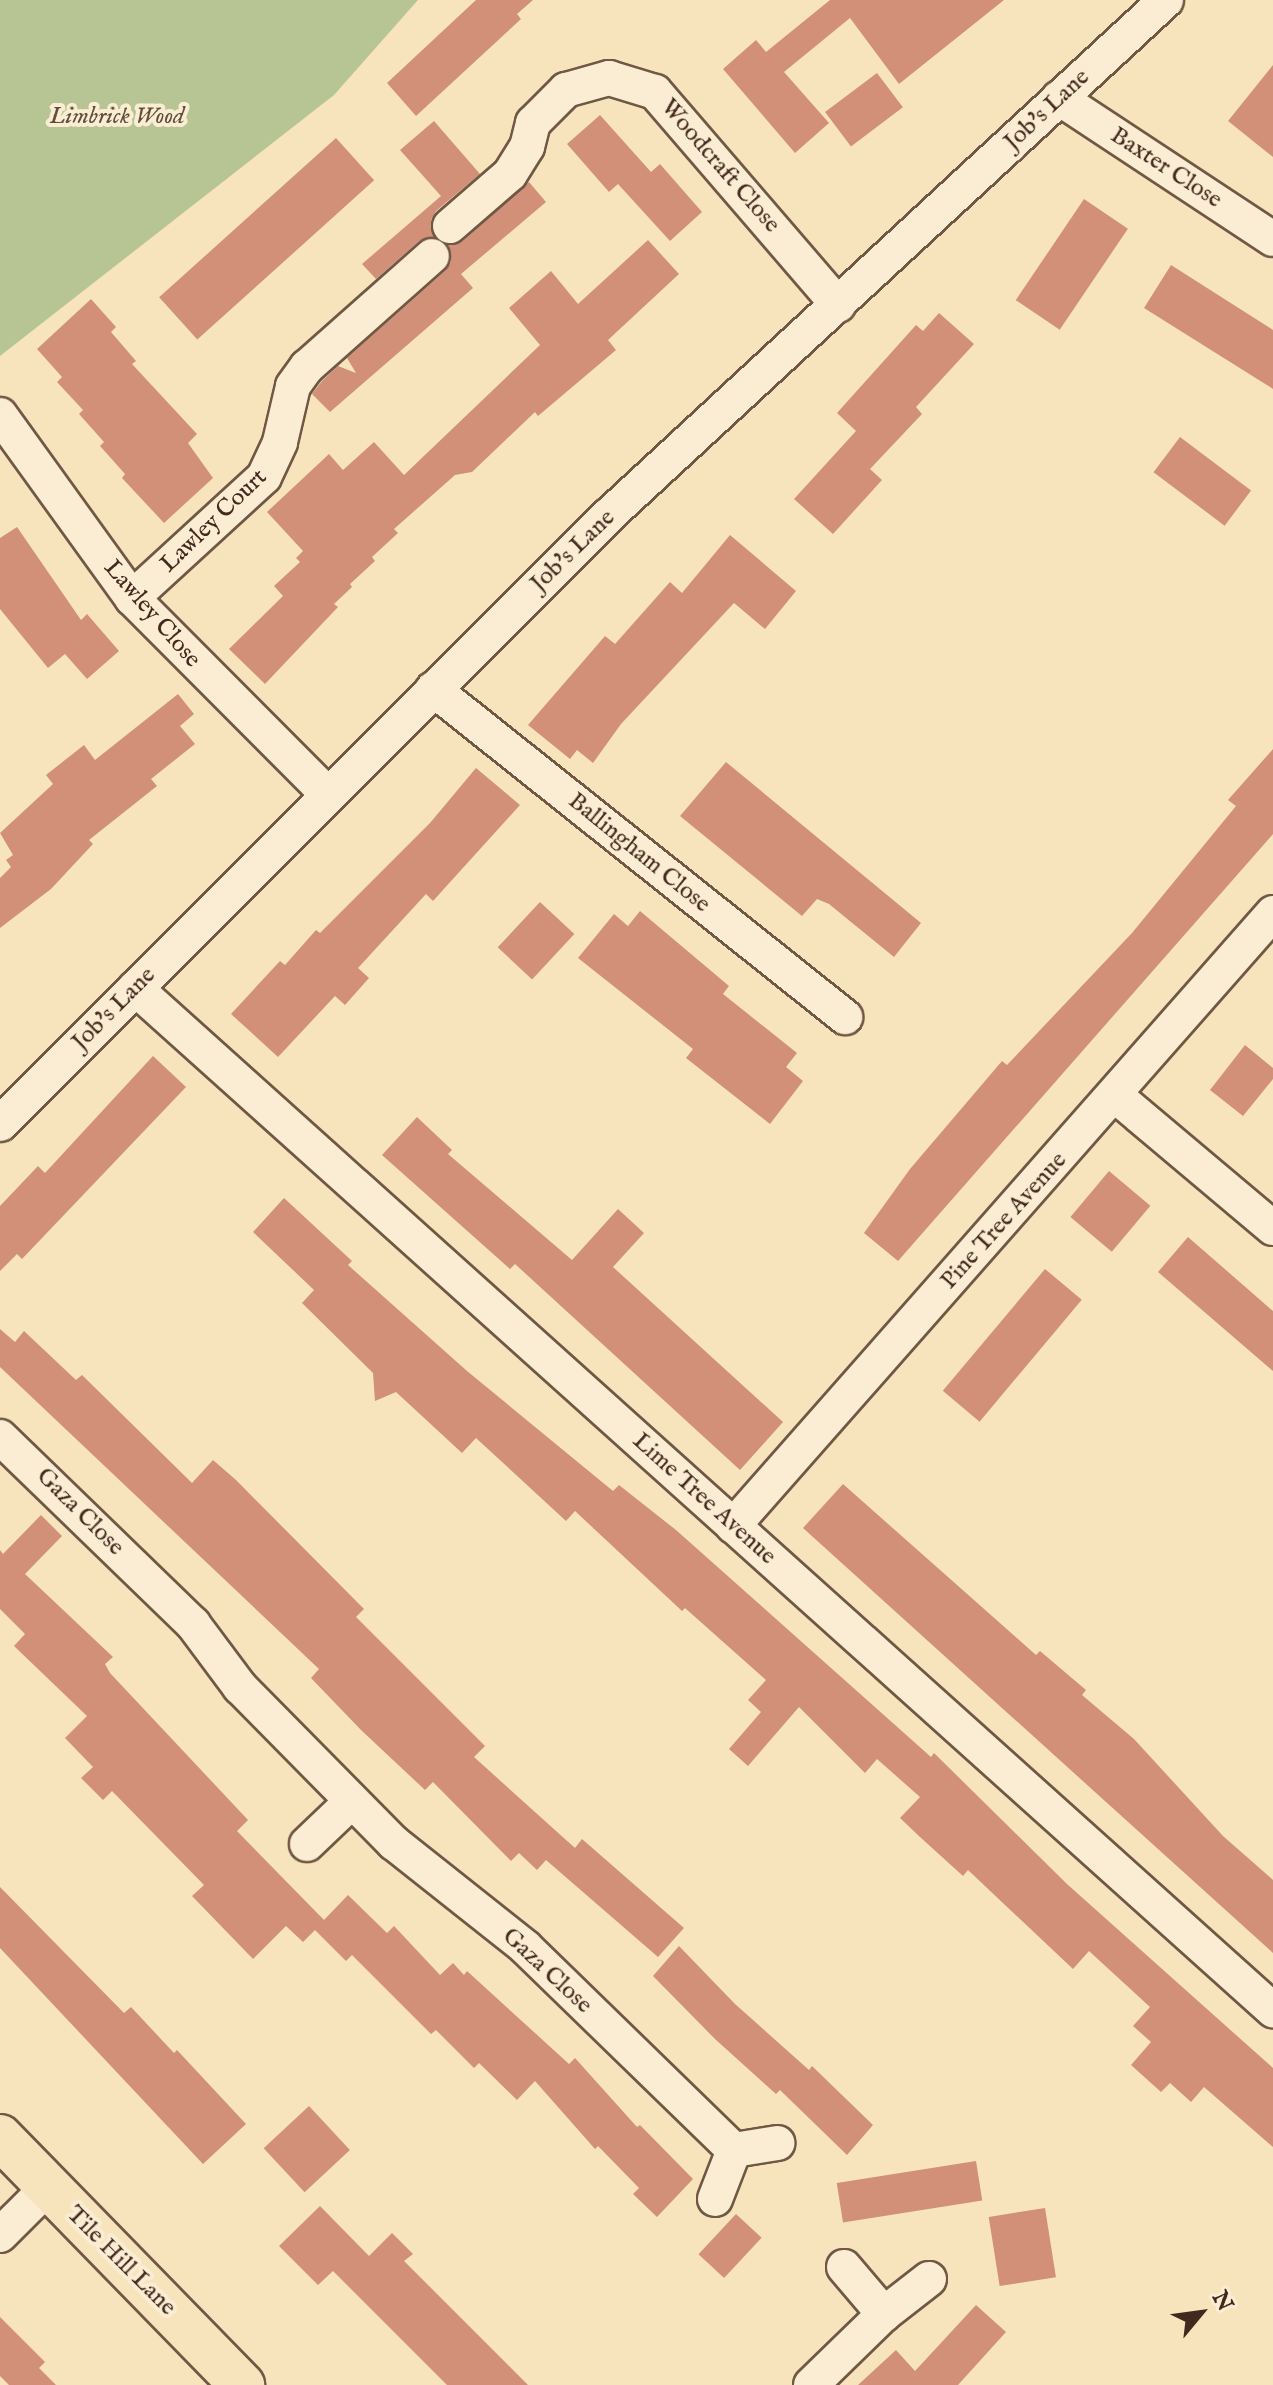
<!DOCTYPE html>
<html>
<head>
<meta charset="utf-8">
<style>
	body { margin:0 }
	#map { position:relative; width:1273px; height:2385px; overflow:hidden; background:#f7e4bd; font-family:"IM FELL English",serif }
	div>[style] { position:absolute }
	.green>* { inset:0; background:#b7c595 }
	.building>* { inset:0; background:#d29079; transform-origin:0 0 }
	.roads { filter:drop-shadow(2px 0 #705845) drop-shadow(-2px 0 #705845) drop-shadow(0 2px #705845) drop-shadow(0 -2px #705845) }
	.minor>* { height:34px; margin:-17px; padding:0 17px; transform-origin:17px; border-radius:17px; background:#faedd4 }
	.major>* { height:44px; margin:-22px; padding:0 22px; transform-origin:22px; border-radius:22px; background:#f7e4bd }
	span { translate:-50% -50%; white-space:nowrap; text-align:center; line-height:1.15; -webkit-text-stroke:8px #faedd4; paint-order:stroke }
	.street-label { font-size:24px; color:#43291d }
	.park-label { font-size:24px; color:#60503b; font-style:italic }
	.north { position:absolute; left:1161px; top:2273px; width:80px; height:80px; -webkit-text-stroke:6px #faedd4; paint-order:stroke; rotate:61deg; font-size:22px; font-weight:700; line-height:32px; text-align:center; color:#43291d }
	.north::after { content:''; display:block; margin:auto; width:28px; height:36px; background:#43291d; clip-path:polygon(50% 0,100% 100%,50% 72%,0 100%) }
</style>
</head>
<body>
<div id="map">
	<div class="green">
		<i style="clip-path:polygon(0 0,418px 0,334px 95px,0 356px)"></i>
	</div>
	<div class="building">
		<i style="clip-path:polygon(476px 0,533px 0,517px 14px,521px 19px,416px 116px,387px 83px)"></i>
		<i style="clip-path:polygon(830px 0,1004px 0,899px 84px,850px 18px,784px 72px,829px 123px,795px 153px,723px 69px,756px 40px,766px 52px)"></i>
		<i style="clip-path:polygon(1273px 65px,1273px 157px,1228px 121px)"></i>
		<i style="left:877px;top:73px;width:43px;height:65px;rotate:53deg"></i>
		<i style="clip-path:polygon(600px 115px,651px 172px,660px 164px,702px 212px,670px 241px,618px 184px,609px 192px,567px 144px)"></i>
		<i style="clip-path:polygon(434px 121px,480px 174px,436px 211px,431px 220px,434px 237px,419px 241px,376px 279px,362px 264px,441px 196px,400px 150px)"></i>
		<i style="left:336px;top:138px;width:57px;height:238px;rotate:48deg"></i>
		<i style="clip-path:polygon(529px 182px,546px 202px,461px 274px,473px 288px,330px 412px,312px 394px,322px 381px,338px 366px,356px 373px,347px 358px,445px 271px,451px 262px,448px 245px,463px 241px)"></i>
		<i style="left:1084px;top:199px;width:53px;height:122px;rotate:34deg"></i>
		<i style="clip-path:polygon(648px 240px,679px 274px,608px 340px,616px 350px,538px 416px,535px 412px,472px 472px,455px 475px,394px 529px,398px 533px,372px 557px,375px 561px,350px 584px,352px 587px,334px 604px,338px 607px,265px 684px,229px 649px,283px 596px,274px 586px,300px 562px,296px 558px,303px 551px,267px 512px,329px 454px,343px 470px,374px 442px,404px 475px,540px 345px,509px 308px,551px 271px,578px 304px)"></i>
		<i style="clip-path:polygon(1171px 265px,1273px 330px,1273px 389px,1144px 308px)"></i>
		<i style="clip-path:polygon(91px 299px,116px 327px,111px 332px,136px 361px,132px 364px,197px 434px,188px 443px,213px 478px,164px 523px,122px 478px,125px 474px,100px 446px,104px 442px,79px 414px,83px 410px,57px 382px,62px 377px,37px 349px)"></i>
		<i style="clip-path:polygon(939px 313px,974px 344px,916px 407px,922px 414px,870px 469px,882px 480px,833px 534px,794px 499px,856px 431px,837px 413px,916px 325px,923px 331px)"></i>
		<i style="left:1180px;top:437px;width:89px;height:44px;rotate:37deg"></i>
		<i style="clip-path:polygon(17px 527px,81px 620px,87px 614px,119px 651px,87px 679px,65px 654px,48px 668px,0 609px,0 538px)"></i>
		<i style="clip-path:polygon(730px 535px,796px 591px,765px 629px,734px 603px,621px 724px,593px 763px,577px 750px,570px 759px,528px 725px,605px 636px,615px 644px,670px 582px,682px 593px)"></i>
		<i style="clip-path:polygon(178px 694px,194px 714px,180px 726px,195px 744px,151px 779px,157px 786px,89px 840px,93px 844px,51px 889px,0 928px,0 878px,11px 867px,6px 860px,13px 855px,0 833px,53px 784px,46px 775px,84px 745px,95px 760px)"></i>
		<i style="clip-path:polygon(1273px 749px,1273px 834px,898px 1261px,864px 1233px,910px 1169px,1002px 1061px,1007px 1065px,1132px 933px,1236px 806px,1228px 800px)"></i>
		<i style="clip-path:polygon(726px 762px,921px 923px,894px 957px,829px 904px,817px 899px,802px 916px,680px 816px)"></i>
		<i style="clip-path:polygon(476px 768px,520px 805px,433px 901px,426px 894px,358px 968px,369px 978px,345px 1005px,335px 996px,278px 1057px,231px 1014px,280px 961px,285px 965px,316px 930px,320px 933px,430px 823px)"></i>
		<i style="left:540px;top:902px;width:47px;height:62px;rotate:43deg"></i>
		<i style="clip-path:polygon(640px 911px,729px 986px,723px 994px,797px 1053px,786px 1067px,803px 1081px,770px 1124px,686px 1058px,693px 1049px,578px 958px,614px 914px,628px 926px)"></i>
		<i style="clip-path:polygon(1245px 1045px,1273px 1068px,1273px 1079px,1243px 1116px,1210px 1090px)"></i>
		<i style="clip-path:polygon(153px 1056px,186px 1087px,22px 1259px,17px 1254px,0 1271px,0 1206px,38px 1166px,45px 1173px)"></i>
		<i style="clip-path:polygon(417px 1117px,452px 1150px,448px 1154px,572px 1260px,618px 1209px,644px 1233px,613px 1267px,783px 1422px,740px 1470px,515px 1264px,510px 1269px,382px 1155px)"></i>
		<i style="left:1109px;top:1171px;width:54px;height:60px;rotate:40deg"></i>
		<i style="clip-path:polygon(284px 1198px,352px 1261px,348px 1265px,467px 1371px,613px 1491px,619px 1485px,676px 1530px,931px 1757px,934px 1753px,1067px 1884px,1273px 2068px,1273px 2147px,1204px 2087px,1191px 2102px,1170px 2083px,1161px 2092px,1131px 2065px,1151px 2042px,1133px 2026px,1150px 2007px,1089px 1951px,1073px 1969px,968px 1870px,963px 1876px,920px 1837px,900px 1818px,920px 1797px,877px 1759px,865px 1773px,799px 1707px,748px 1766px,729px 1749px,761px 1712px,748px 1700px,766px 1680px,685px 1608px,682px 1611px,575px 1511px,566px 1521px,476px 1438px,462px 1453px,396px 1392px,375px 1401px,373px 1373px,302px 1303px,314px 1290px,253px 1232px)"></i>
		<i style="clip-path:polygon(1188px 1237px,1273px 1311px,1273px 1371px,1158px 1272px)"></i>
		<i style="left:1045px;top:1269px;width:48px;height:159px;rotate:40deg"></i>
		<i style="clip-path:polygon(0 1329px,15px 1342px,24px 1331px,76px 1380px,82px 1375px,192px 1483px,213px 1460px,236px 1480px,364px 1609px,356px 1617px,485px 1746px,474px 1757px,575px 1848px,582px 1839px,684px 1928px,658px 1957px,546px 1860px,537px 1870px,519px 1853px,511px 1861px,433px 1782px,425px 1790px,361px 1730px,311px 1678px,319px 1669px,0 1367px)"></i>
		<i style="clip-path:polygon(843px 1484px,1036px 1655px,1040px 1651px,1086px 1690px,1082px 1695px,1134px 1739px,1223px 1836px,1273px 1880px,1273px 1953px,803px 1528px)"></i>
		<i style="clip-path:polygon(41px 1515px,62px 1536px,25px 1574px,113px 1657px,105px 1664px,110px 1673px,248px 1820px,237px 1831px,324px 1920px,348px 1895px,387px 1933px,394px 1926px,440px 1975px,453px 1963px,464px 1975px,467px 1971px,569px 2064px,575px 2058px,637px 2127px,640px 2125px,693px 2179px,657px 2217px,633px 2194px,639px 2188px,598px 2146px,595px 2149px,535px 2081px,517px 2100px,479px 2063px,474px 2068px,436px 2030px,431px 2034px,352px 1955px,346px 1961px,315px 1930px,303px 1942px,286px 1926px,253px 1959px,192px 1896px,204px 1885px,112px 1791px,103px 1800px,81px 1778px,93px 1767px,65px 1738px,87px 1716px,14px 1646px,25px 1634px,0 1609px,0 1550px,3px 1554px)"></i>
		<i style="clip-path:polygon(0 1887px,124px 2013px,131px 2007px,174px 2053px,177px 2050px,246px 2124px,203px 2164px,0 1948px)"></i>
		<i style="clip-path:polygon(679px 1946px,735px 2004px,809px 2070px,812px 2066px,873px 2125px,847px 2155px,780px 2090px,776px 2094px,715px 2039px,653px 1976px)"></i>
		<i style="left:309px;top:2106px;width:60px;height:62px;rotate:47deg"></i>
		<i style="left:976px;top:2161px;width:40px;height:141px;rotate:81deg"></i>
		<i style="clip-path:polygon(320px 2206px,369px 2256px,392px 2233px,413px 2254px,404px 2261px,528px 2385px,447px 2385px,333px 2271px,318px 2285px,279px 2246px)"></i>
		<i style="left:1045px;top:2208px;width:70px;height:57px;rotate:81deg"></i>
		<i style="left:736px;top:2214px;width:35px;height:55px;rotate:43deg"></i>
		<i style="clip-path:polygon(976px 2305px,1006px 2332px,958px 2385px,858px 2385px,896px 2350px,915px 2371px)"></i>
		<i style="clip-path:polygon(0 2317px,45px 2362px,39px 2368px,56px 2385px,9px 2385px,0 2376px)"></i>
	</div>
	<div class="roads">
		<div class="minor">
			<i style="left:1059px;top:98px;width:256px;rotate:33.4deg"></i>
			<i style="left:450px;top:226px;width:79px;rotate:-40.9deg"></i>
			<i style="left:510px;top:174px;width:32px;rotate:-58deg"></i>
			<i style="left:527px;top:147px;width:25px;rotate:-76deg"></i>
			<i style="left:533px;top:123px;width:47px;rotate:-45deg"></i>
			<i style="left:566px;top:90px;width:45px;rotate:-15.6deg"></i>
			<i style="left:609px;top:78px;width:48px;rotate:16.9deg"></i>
			<i style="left:655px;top:92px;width:281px;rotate:49.3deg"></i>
			<i style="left:0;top:415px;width:226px;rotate:54.2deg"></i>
			<i style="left:132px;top:598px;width:276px;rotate:45.1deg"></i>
			<i style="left:132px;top:598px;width:179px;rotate:-42.5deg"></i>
			<i style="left:264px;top:477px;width:38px;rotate:-65deg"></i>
			<i style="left:280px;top:442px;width:57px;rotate:-76.9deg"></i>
			<i style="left:293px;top:386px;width:24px;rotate:-54deg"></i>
			<i style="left:307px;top:367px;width:167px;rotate:-41.6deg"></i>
			<i style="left:433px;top:689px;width:527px;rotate:38.52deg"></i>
			<i style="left:135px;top:988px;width:1530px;rotate:41.93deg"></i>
			<i style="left:1116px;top:1096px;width:205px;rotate:40.1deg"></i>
			<i style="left:0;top:1124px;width:860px;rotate:-45deg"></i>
			<i style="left:608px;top:516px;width:760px;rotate:-42.76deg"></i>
			<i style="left:0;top:1437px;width:269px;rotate:44.1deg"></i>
			<i style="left:193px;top:1624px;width:79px;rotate:53.3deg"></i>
			<i style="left:240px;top:1687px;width:219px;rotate:45.4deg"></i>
			<i style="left:394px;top:1843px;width:167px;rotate:38.4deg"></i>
			<i style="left:525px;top:1947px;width:291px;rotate:44.2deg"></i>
			<i style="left:733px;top:1526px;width:817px;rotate:-48.62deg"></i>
			<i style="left:307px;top:1844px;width:62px;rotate:-43.7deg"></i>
			<i style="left:715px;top:2199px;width:53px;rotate:-68.8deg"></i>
			<i style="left:734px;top:2150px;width:44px;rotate:-9.2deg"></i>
			<i style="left:0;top:2235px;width:68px;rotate:-45deg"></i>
			<i style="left:844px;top:2267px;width:62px;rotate:49.6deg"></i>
			<i style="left:811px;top:2385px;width:102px;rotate:-44.2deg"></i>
			<i style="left:884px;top:2314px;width:57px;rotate:-37.9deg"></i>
		</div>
		<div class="major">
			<i style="left:0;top:2137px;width:347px;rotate:45.7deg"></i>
		</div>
	</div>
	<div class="street-label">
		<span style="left:1047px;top:110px;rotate:-43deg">Job's Lane</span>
		<span style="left:720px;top:166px;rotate:49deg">Woodcraft Close</span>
		<span style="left:1166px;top:168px;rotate:33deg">Baxter Close</span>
		<span style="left:214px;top:521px;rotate:-44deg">Lawley Court</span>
		<span style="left:573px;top:551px;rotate:-44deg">Job's Lane</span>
		<span style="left:152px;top:614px;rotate:49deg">Lawley Close</span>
		<span style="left:639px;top:853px;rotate:39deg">Ballingham Close</span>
		<span style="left:114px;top:1009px;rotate:-45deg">Job's Lane</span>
		<span style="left:1004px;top:1221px;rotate:-48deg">Pine Tree Avenue</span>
		<span style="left:704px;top:1499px;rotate:42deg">Lime Tree Avenue</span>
		<span style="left:80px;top:1512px;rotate:45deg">Gaza Close</span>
		<span style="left:547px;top:1971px;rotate:43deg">Gaza Close</span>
		<span style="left:121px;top:2261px;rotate:45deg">Tile Hill Lane</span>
	</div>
	<div class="park-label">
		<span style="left:117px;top:117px">Limbrick Wood</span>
	</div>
	<div class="north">N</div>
</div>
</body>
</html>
